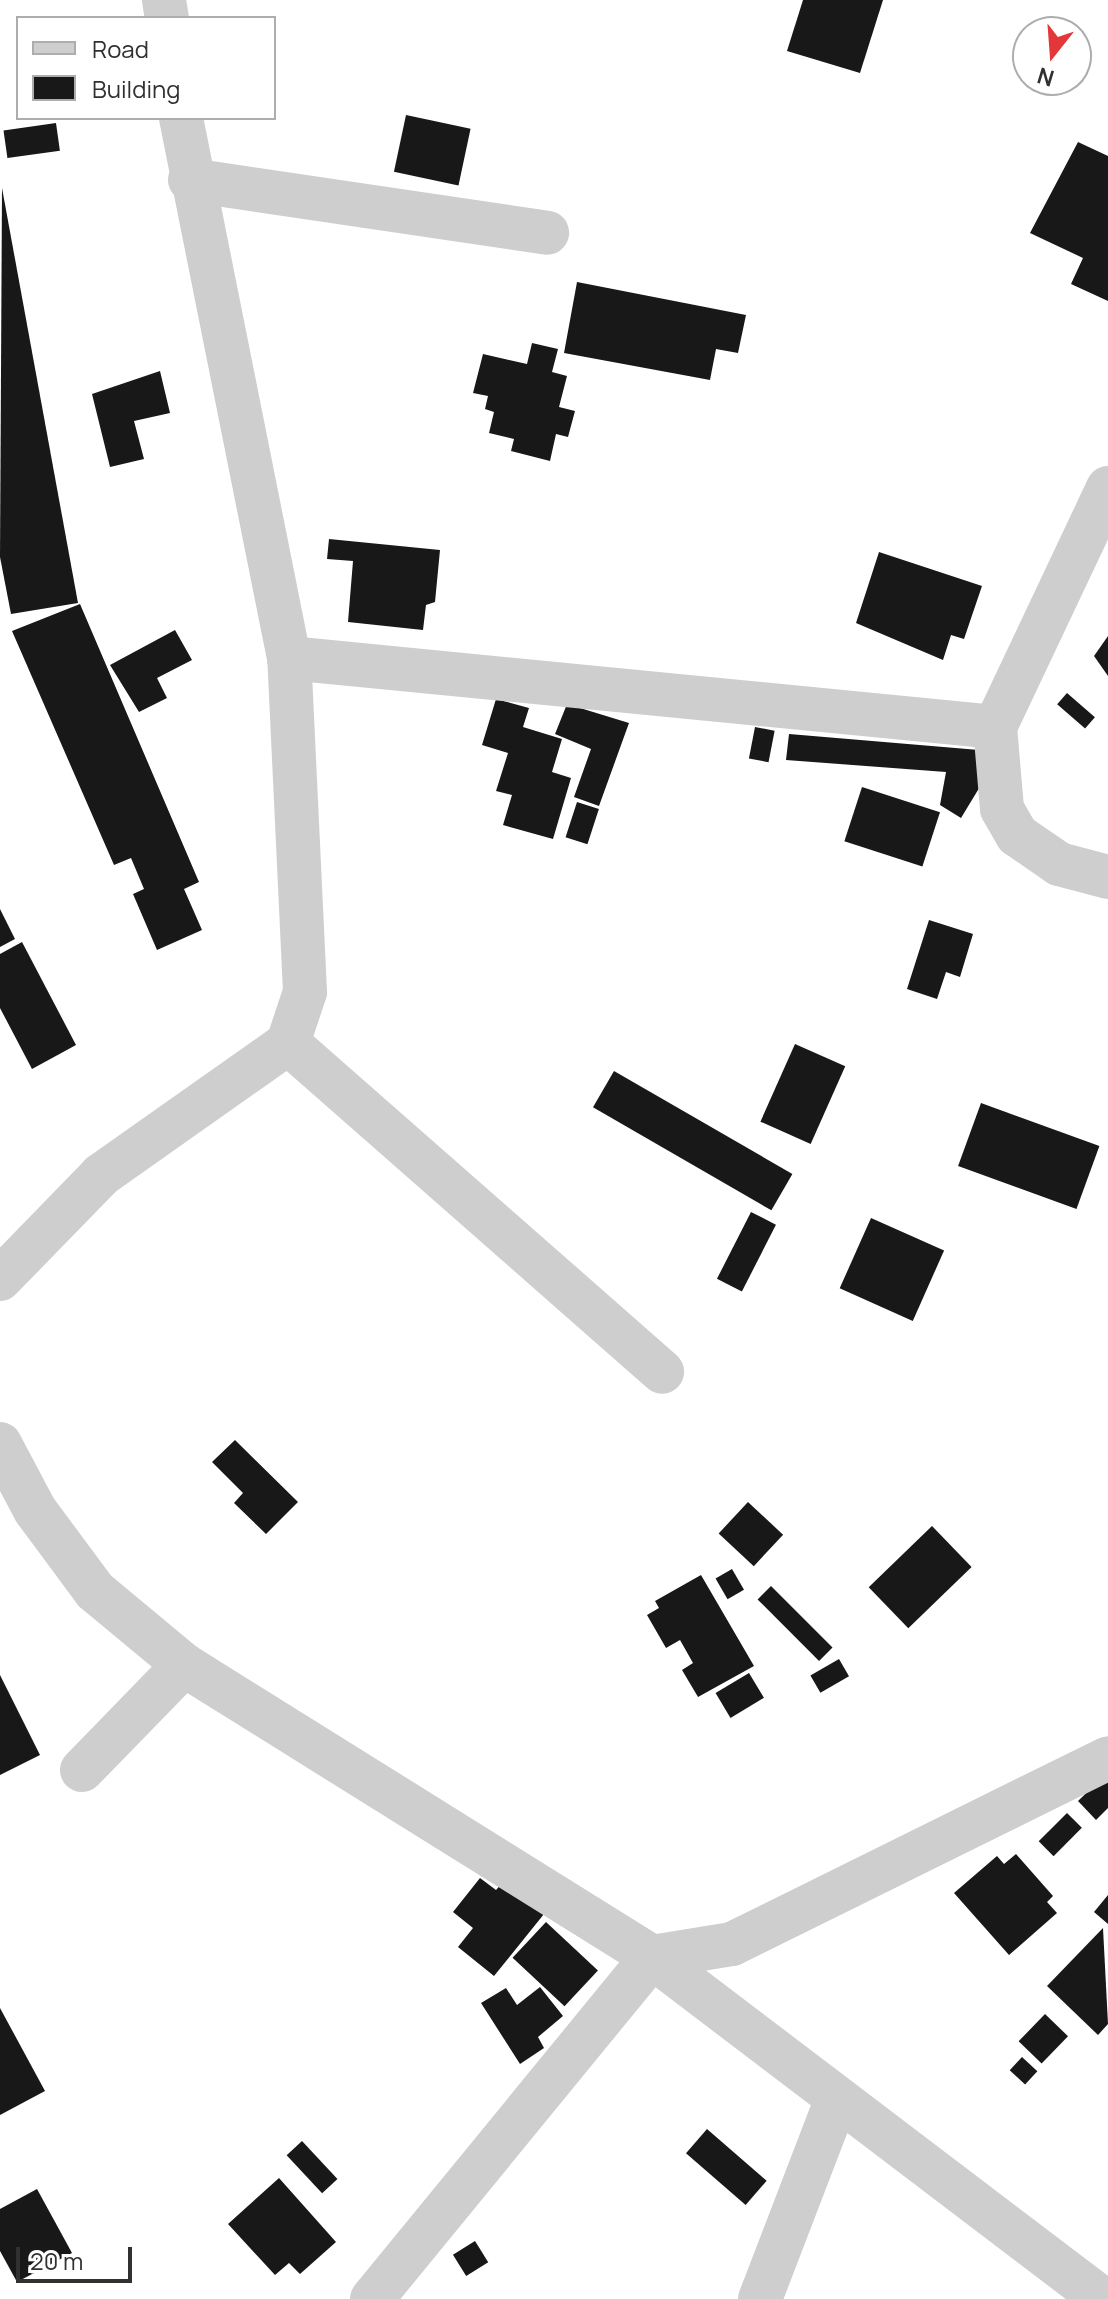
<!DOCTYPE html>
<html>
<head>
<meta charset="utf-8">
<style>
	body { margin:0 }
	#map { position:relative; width:1108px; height:2299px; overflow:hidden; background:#fff; font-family:Manrope,sans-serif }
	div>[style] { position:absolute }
	.building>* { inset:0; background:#181818; transform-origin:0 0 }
	.minor>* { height:44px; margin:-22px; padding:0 22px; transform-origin:22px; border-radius:22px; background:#cecece }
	span { translate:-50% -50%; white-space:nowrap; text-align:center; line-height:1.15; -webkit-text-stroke:8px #fff; paint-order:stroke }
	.legend { position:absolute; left:16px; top:16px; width:260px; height:104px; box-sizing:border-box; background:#fff; border:2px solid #adadad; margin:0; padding:10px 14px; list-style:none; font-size:24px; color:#313131 }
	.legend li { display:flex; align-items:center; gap:16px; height:40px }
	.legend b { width:40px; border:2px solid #adadad }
	.north { position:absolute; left:1012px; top:16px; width:80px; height:80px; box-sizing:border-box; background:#fff; border:2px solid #adadad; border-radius:50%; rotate:197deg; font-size:22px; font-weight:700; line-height:32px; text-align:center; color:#313131 }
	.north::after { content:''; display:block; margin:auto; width:28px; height:36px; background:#e4373a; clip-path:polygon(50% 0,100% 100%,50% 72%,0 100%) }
	.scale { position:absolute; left:16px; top:2247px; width:116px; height:36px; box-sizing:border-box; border:4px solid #313131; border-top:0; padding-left:10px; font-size:24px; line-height:28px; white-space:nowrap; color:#313131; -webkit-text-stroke:6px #fff; paint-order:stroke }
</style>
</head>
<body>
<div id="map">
	<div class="building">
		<i style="clip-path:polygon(803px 0,883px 0,860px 73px,787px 51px)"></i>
		<i style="left:406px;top:115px;width:66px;height:58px;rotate:12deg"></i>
		<i style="left:56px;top:123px;width:28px;height:53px;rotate:82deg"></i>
		<i style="clip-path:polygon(1078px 142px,1108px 156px,1108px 301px,1071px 284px,1083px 258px,1030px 233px)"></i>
		<i style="clip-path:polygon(2px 188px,78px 603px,11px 614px,0 557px)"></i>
		<i style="clip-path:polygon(577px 282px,746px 315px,738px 353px,716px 349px,710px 380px,564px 353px)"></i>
		<i style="clip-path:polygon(532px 343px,558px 349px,552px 372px,567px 376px,559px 407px,575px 411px,568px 437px,556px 434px,550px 461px,511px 451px,514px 439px,489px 433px,494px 412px,485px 409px,488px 396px,473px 393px,483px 354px,527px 364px)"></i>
		<i style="clip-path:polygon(160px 371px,170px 413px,134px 421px,144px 459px,110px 467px,92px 394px)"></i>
		<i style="clip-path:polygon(329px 539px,440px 550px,435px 602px,426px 605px,423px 630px,348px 622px,353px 561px,327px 559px)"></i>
		<i style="clip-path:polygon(879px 552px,982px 586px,964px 639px,951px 635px,943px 660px,856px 623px)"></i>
		<i style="clip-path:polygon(80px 604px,199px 882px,184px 889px,202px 930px,157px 950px,133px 894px,144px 889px,131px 858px,114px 865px,12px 631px)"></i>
		<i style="clip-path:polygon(175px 630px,192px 660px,157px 678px,167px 698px,139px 712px,110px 665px)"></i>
		<i style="clip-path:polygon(1108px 636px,1108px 676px,1094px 656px)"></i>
		<i style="left:1067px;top:693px;width:37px;height:15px;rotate:41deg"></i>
		<i style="clip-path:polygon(496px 699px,529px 708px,523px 727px,562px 739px,552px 772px,571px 778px,553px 839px,503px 825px,512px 795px,496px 791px,508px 753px,482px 745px)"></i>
		<i style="clip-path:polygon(567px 704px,629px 723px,599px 806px,574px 797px,591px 749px,555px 734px)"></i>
		<i style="left:755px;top:727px;width:20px;height:32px;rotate:11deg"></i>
		<i style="clip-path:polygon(789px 734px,979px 750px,981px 785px,961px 818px,940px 805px,946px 772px,786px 760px)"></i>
		<i style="left:862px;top:787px;width:82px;height:57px;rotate:18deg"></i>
		<i style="left:577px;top:802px;width:23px;height:37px;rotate:18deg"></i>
		<i style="clip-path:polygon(0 909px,15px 939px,0 947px)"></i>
		<i style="clip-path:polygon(929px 920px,973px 934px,960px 977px,946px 972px,937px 999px,907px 989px)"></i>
		<i style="clip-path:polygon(22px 942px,76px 1045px,32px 1069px,0 1008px,0 954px)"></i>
		<i style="left:795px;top:1044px;width:55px;height:85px;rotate:24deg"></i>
		<i style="left:614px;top:1071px;width:206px;height:42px;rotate:30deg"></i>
		<i style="left:981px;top:1103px;width:126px;height:67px;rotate:20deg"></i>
		<i style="left:751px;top:1212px;width:28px;height:75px;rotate:27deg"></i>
		<i style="left:871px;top:1218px;width:80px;height:77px;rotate:24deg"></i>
		<i style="clip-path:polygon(235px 1440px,298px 1502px,266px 1534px,234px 1503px,243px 1493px,212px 1462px)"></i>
		<i style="left:748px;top:1502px;width:48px;height:43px;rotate:43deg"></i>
		<i style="left:932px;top:1526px;width:57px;height:88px;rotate:46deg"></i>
		<i style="left:732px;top:1569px;width:24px;height:19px;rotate:60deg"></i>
		<i style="clip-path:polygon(701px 1575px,754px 1666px,698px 1697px,682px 1670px,693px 1663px,680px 1640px,666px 1648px,647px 1615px,659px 1608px,655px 1601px)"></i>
		<i style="left:771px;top:1586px;width:87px;height:19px;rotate:45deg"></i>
		<i style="left:839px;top:1659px;width:20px;height:33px;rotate:60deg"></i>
		<i style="left:749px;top:1673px;width:29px;height:39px;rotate:59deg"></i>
		<i style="clip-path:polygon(0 1675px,40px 1755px,0 1775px)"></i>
		<i style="clip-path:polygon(1108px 1772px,1108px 1808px,1096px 1820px,1078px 1801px)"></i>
		<i style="left:1067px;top:1813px;width:21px;height:40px;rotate:45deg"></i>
		<i style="clip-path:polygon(1016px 1854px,1053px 1896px,1047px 1902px,1057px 1913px,1009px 1955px,954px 1893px,997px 1856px,1004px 1864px)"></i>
		<i style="clip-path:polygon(480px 1878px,496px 1890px,503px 1882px,544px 1914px,494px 1976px,458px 1947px,473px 1928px,453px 1912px)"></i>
		<i style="clip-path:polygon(1108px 1895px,1108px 1924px,1094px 1912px)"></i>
		<i style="left:546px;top:1922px;width:71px;height:49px;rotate:43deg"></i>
		<i style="clip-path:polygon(1103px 1928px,1108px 2024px,1098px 2035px,1047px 1986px)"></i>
		<i style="clip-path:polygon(540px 1987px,563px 2016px,538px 2037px,544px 2048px,520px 2064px,481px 2003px,506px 1988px,517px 2005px)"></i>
		<i style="clip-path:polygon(0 2008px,45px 2091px,0 2115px)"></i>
		<i style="left:1045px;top:2014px;width:32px;height:38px;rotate:44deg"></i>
		<i style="left:1022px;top:2057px;width:21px;height:18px;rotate:43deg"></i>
		<i style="left:707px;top:2129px;width:79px;height:32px;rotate:41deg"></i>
		<i style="left:302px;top:2141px;width:52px;height:21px;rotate:47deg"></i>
		<i style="clip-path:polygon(279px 2178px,336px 2242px,300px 2274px,289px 2263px,275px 2275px,228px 2224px)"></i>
		<i style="clip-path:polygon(37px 2189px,72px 2253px,17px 2282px,0 2251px,0 2209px)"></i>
		<i style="left:475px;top:2241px;width:25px;height:26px;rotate:58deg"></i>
	</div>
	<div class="minor">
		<i style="left:164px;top:0;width:18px;rotate:81deg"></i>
		<i style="left:190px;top:180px;width:361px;rotate:8.4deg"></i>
		<i style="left:1108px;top:488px;width:264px;rotate:115.3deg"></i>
		<i style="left:995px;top:727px;width:82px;rotate:85.1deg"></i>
		<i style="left:1002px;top:809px;width:30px;rotate:60deg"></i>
		<i style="left:1017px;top:835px;width:51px;rotate:34.6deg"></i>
		<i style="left:1059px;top:864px;width:51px;rotate:14.9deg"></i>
		<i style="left:289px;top:658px;width:709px;rotate:5.58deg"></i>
		<i style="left:288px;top:1043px;width:498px;rotate:41.3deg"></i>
		<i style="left:0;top:1279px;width:145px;rotate:-45.8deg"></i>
		<i style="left:101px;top:1175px;width:229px;rotate:-35.2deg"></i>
		<i style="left:288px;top:1043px;width:54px;rotate:-71.6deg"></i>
		<i style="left:305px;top:992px;width:334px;rotate:-92.7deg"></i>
		<i style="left:289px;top:658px;width:551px;rotate:-101.31deg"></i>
		<i style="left:0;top:1444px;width:75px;rotate:62.1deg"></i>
		<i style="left:35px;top:1510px;width:101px;rotate:53.5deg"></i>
		<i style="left:95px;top:1591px;width:116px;rotate:39.7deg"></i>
		<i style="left:184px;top:1665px;width:552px;rotate:31.96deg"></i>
		<i style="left:652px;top:1957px;width:565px;rotate:37.23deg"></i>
		<i style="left:82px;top:1770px;width:146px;rotate:-45.8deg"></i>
		<i style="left:372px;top:2299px;width:442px;rotate:-50.7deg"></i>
		<i style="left:652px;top:1957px;width:81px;rotate:-9.2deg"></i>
		<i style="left:732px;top:1944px;width:419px;rotate:-26.3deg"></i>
		<i style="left:760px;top:2299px;width:215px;rotate:-69deg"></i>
	</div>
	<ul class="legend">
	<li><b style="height:10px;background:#cecece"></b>Road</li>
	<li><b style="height:22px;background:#181818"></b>Building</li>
	</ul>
	<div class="north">N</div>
	<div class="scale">20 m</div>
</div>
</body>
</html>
